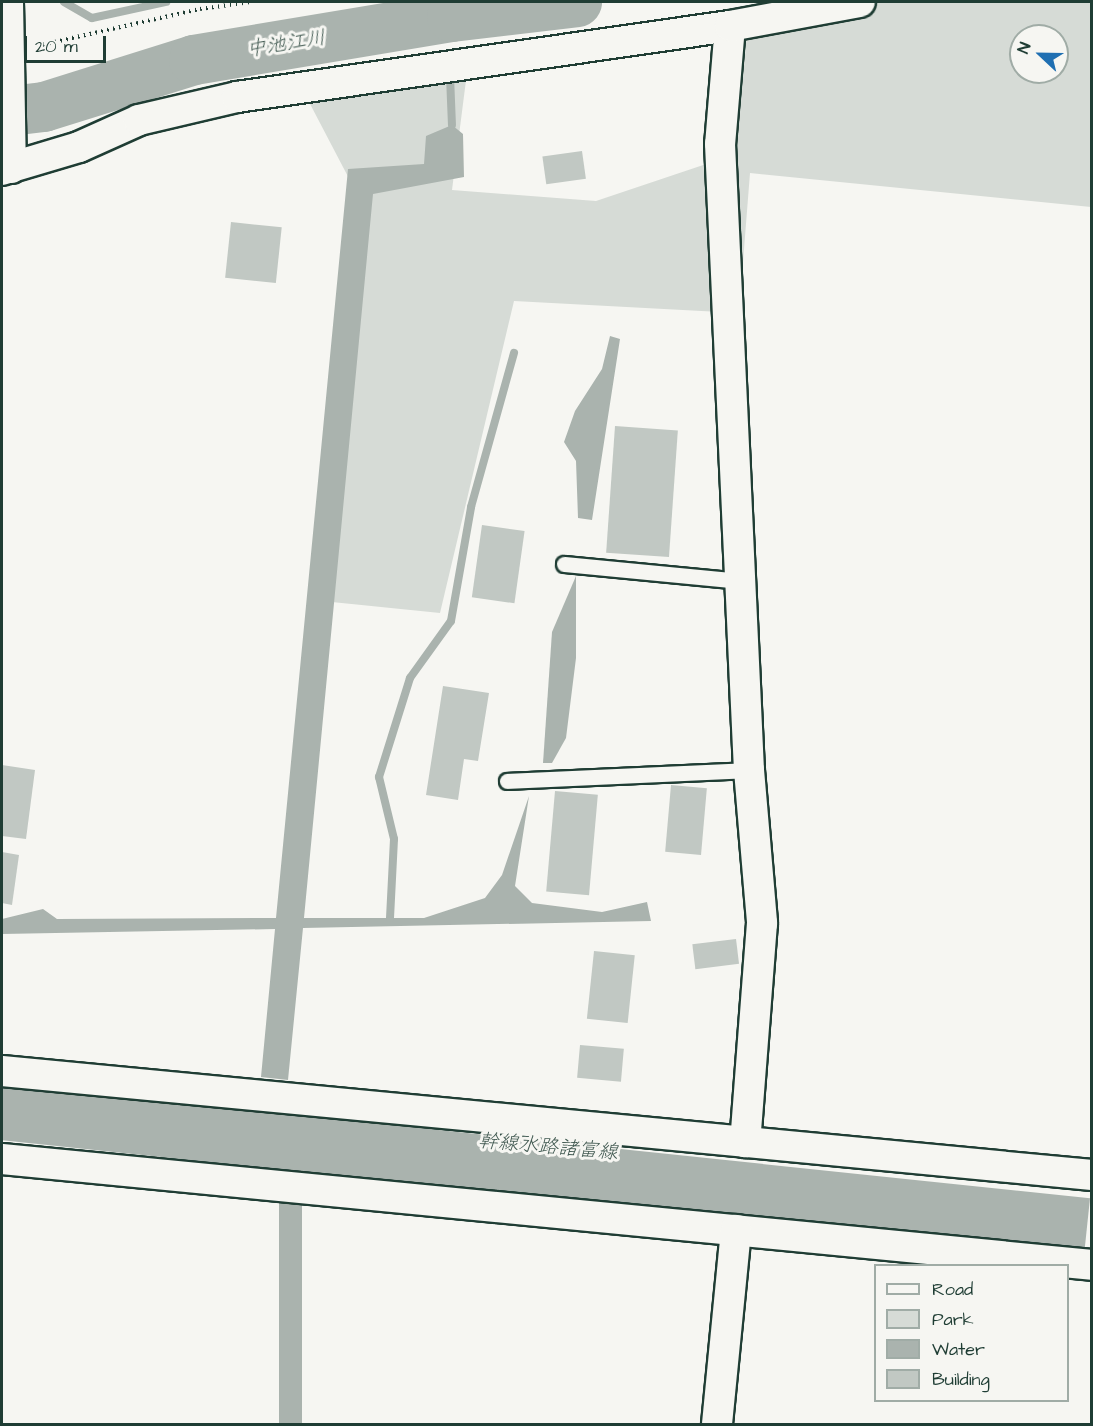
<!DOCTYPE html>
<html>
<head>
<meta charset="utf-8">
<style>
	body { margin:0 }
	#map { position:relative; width:1093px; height:1426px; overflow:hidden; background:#f6f6f2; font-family:"Architects Daughter","Klee One",sans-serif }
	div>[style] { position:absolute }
	.green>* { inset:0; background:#d6dbd6 }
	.water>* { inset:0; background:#aab3ae; transform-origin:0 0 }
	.stream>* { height:8px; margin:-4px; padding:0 4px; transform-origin:4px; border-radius:4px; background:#aab3ae }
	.river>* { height:50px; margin:-25px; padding:0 25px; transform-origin:25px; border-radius:25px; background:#aab3ae }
	.building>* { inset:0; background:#c1c8c3; transform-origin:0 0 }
	.path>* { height:4px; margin-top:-2px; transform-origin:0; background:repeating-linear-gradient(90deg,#1f3d34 0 1.5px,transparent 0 6px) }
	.roads { filter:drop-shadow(2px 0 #1f3d34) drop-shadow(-2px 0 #1f3d34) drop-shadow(0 2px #1f3d34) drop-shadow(0 -2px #1f3d34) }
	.lane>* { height:15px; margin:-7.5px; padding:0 7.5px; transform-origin:7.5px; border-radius:7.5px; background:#f6f6f2 }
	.street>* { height:30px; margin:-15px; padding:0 15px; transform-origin:15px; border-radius:15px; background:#f6f6f2 }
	span { translate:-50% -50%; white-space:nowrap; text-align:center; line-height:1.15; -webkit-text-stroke:6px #f6f6f2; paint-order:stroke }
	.water-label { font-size:20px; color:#425a52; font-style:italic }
	.frame { position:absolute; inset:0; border:3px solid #1f3d34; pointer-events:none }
	.legend { position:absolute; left:874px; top:1264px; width:195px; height:138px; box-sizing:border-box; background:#f6f6f2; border:2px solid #a0aca6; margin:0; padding:8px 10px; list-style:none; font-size:18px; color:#1f3d34 }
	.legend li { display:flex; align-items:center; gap:12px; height:30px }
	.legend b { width:30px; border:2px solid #a0aca6 }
	.north { position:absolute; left:1009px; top:24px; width:60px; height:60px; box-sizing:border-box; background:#f6f6f2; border:2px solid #a0aca6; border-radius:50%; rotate:292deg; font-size:16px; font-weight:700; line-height:24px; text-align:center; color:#1f3d34 }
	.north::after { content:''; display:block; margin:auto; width:21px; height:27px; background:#1f6fb2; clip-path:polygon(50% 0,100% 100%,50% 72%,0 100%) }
	.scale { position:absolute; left:24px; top:36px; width:82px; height:27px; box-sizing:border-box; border:3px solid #1f3d34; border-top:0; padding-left:8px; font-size:18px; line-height:21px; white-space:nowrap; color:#1f3d34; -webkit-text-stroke:4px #f6f6f2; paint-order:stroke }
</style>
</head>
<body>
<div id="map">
	<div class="green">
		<i style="clip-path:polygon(evenodd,811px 2px,1091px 2px,1091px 207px,750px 173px,739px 313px,514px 301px,440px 613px,322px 601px,355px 190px,297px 79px,470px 49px,452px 190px,596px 201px,736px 154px,749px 11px,811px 2px,1021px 36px,1057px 36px,1057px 72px,1021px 72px,1021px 36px)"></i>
	</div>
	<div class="water">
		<i style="clip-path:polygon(452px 125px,463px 134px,464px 177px,373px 194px,304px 918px,424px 918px,485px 898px,502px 875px,529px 796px,515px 886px,532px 903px,602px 912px,647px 902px,651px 921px,303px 928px,288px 1080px,261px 1077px,275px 929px,2px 934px,2px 919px,43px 909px,57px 919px,276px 918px,348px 169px,424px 164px,426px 136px)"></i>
		<i style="clip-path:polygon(610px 336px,620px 339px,592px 520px,578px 518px,576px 461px,564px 442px,575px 411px,602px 369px)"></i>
		<i style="clip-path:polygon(576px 576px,576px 658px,566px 738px,552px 763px,543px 763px,552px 632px)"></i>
		<i style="left:2px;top:1084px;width:1094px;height:56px;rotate:6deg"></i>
		<i style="left:279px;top:1198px;width:23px;height:227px"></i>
	</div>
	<div class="stream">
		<i style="left:64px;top:2px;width:32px;rotate:30deg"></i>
		<i style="left:92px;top:18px;width:76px;rotate:-12.2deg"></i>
		<i style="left:450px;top:76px;width:49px;rotate:87.7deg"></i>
		<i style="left:390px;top:918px;width:79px;rotate:-87.1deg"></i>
		<i style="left:394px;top:839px;width:64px;rotate:-103.6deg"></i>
		<i style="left:379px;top:777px;width:104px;rotate:-72.6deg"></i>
		<i style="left:410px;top:678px;width:70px;rotate:-54.3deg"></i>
		<i style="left:451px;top:621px;width:116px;rotate:-80deg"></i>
		<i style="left:471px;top:507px;width:160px;rotate:-74.4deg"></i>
	</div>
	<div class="river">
		<i style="left:2px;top:112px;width:42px;rotate:-6.8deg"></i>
		<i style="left:44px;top:107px;width:157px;rotate:-17.4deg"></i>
		<i style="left:194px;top:60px;width:262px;rotate:-9.5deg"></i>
		<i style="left:452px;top:17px;width:126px;rotate:-6.8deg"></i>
	</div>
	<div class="building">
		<i style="left:582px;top:151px;width:28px;height:40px;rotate:82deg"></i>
		<i style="left:231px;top:222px;width:51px;height:56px;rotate:6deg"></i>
		<i style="left:615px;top:426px;width:63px;height:127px;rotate:4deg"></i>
		<i style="left:482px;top:525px;width:43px;height:73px;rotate:8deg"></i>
		<i style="clip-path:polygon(443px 686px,489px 693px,478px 761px,464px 759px,458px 800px,426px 795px)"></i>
		<i style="clip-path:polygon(2px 765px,35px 770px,26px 839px,2px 836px)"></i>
		<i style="left:671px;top:785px;width:36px;height:67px;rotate:5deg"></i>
		<i style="left:555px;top:791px;width:43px;height:101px;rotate:5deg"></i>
		<i style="clip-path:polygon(2px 852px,19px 855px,12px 905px,2px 903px)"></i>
		<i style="left:736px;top:939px;width:25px;height:44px;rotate:83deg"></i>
		<i style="left:594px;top:951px;width:41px;height:68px;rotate:6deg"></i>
		<i style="left:580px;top:1045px;width:44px;height:33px;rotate:5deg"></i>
	</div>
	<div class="path">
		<i style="left:37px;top:46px;width:167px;rotate:-12.8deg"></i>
		<i style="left:200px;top:9px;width:51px;rotate:-7.8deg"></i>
	</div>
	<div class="roads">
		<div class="lane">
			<i style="left:564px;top:564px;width:178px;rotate:5.5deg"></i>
			<i style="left:507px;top:781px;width:242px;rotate:-2.6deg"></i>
		</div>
		<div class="street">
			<i style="left:8px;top:2px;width:166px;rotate:89deg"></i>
			<i style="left:730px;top:26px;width:118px;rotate:94.8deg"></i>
			<i style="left:720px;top:144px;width:627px;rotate:87.35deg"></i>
			<i style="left:749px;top:770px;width:154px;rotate:85.1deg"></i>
			<i style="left:762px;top:923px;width:220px;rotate:94.4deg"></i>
			<i style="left:2px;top:170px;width:80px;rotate:-16.6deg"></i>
			<i style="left:79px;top:147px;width:66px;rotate:-24.2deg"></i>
			<i style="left:139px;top:120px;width:101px;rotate:-13.2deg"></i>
			<i style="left:237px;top:97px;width:498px;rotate:-8.2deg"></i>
			<i style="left:730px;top:26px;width:132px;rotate:-10.5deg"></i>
			<i style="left:2px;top:1071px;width:1095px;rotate:5.45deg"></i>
			<i style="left:2px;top:1159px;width:1095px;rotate:5.55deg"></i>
			<i style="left:717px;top:1424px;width:195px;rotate:-84.4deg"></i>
		</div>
	</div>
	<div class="water-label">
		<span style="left:286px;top:44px;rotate:-9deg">中池江川</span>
		<span style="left:548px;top:1147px;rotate:5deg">幹線水路諸富線</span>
	</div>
	<div class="frame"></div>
	<ul class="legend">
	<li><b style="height:8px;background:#f6f6f2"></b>Road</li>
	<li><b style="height:16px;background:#d6dbd6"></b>Park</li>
	<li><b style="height:16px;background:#aab3ae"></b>Water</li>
	<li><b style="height:16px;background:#c1c8c3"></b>Building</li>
	</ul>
	<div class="north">N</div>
	<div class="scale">20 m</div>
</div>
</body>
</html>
